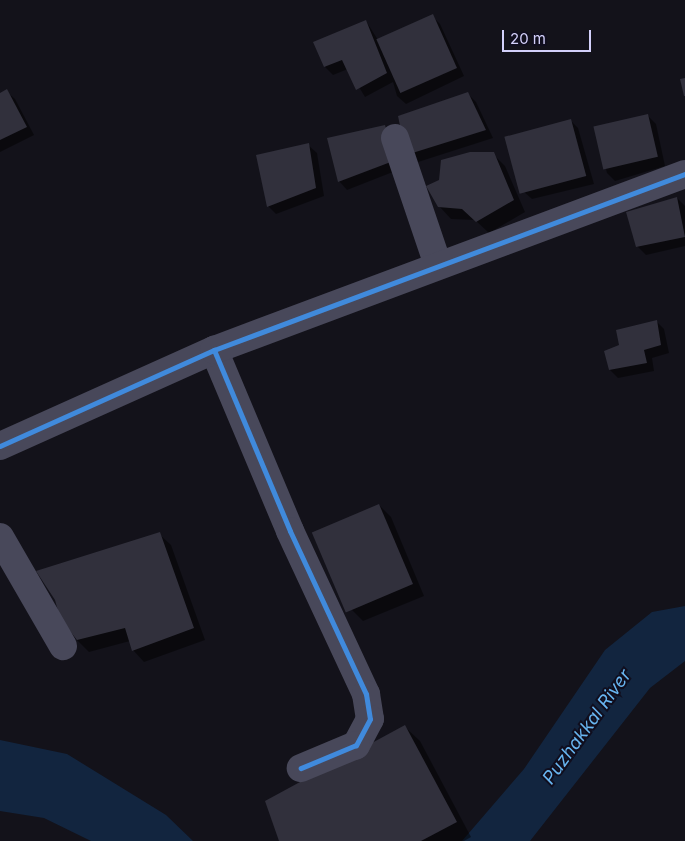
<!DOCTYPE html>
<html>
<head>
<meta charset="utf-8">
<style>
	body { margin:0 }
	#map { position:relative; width:685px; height:841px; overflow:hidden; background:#13121a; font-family:Inter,sans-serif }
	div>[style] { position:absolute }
	.water>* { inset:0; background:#12253f }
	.shadow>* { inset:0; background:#0007 }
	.building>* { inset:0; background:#31303c; transform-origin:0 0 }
	.minor>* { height:28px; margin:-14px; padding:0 14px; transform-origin:14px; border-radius:14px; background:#48485a }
	.cycleway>* { height:5px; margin:-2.5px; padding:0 2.5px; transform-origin:2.5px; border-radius:2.5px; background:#408adc }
	span { translate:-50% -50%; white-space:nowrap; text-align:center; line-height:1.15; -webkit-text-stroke:4px #100e1e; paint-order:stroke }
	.water-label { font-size:18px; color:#68b5f0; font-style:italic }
	.scale { position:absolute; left:502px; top:30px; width:89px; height:22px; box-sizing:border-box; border:2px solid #d3d0fa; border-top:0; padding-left:6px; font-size:15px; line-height:18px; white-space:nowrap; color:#d3d0fa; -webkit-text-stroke:4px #100e1e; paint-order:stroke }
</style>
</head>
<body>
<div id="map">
	<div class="water">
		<i style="clip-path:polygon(685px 606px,685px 661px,650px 688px,530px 841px,462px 841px,524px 769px,605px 650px,652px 612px)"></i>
		<i style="clip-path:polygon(0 740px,67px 754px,166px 815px,193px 841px,91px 841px,44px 818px,0 811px)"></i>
	</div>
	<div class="shadow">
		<i style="clip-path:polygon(432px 16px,440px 24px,464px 76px,406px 104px,397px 96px,393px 82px,365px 97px,348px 69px,333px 75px,325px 67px,366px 21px,378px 40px)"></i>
		<i style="clip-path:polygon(6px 91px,15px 99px,34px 135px,0 152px,0 94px)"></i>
		<i style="clip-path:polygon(468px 94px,476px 102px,493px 138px,415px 163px,407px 155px)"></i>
		<i style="clip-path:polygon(648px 116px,656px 124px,665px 166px,615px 181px,607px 173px,596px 130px)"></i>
		<i style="clip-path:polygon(570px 120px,578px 128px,594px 184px,532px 199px,523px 191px)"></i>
		<i style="clip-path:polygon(385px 126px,393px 135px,403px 168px,347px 190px,339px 181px)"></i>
		<i style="clip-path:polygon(308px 145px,317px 153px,324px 196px,276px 214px,268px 206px)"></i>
		<i style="clip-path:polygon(493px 154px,505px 166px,525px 212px,489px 233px,475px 220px,451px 219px,439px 206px,440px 181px)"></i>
		<i style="clip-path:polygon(677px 198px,685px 206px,685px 246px,646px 255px,637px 246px)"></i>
		<i style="clip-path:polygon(656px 321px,664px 329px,669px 353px,652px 358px,654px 371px,618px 378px,610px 370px,620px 346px)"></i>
		<i style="clip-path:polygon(379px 505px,391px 517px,424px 596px,363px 621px,351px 609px)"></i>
		<i style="clip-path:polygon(159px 534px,171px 545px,205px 640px,144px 662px,133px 650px,130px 641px,89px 652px,77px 640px)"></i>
		<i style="clip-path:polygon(405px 727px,420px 741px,471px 837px,464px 841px,280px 841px)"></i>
	</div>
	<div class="building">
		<i style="left:433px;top:14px;width:59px;height:62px;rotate:66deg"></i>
		<i style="clip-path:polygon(366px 20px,387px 73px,356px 90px,342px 60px,324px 67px,313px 42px)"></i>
		<i style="clip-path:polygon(685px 78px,685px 96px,684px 96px,680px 79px)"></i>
		<i style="clip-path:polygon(7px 89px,27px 127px,0 140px,0 93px)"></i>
		<i style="clip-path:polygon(468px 92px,486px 130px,406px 155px,398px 116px)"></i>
		<i style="left:648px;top:114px;width:44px;height:56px;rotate:77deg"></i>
		<i style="left:571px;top:119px;width:59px;height:69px;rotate:75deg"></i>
		<i style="clip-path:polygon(385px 125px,396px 160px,338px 182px,327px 138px)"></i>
		<i style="clip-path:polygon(309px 143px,316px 188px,267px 207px,256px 155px)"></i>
		<i style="clip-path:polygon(470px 152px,494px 152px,514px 200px,476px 222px,462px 209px,438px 207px,426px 186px,439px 180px,441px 160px)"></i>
		<i style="clip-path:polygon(677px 197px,685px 237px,636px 247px,626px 212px)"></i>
		<i style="clip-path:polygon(657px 320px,661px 345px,644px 350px,647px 363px,609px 370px,604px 351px,619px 345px,616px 330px)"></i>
		<i style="left:379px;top:504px;width:87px;height:73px;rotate:67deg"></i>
		<i style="clip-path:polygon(160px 532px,194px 628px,132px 651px,125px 628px,77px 640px,60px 618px,55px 600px,36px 571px)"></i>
		<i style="clip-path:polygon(405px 725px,457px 822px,421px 841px,279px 841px,265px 801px)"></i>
	</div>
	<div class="minor">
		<i style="left:395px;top:138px;width:134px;rotate:71.3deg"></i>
		<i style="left:214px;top:350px;width:196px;rotate:67.2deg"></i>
		<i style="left:290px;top:531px;width:180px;rotate:65deg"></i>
		<i style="left:366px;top:694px;width:25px;rotate:81deg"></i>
		<i style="left:370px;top:719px;width:30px;rotate:118deg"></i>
		<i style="left:356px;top:745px;width:60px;rotate:157.3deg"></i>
		<i style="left:0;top:446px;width:235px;rotate:-24.2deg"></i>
		<i style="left:214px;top:350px;width:503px;rotate:-20.49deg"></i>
		<i style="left:0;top:537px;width:126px;rotate:60deg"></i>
	</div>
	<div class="cycleway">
		<i style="left:214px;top:350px;width:196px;rotate:67.2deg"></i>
		<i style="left:290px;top:531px;width:180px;rotate:65deg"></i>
		<i style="left:366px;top:694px;width:25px;rotate:81deg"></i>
		<i style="left:370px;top:719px;width:30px;rotate:118deg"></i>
		<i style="left:356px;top:745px;width:60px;rotate:157.3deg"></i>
		<i style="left:0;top:446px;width:235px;rotate:-24.2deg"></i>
		<i style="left:214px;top:350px;width:503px;rotate:-20.49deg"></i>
	</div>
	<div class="water-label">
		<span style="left:587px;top:727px;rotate:-54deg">Puzhakkal River</span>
	</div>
	<div class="scale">20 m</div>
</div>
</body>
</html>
